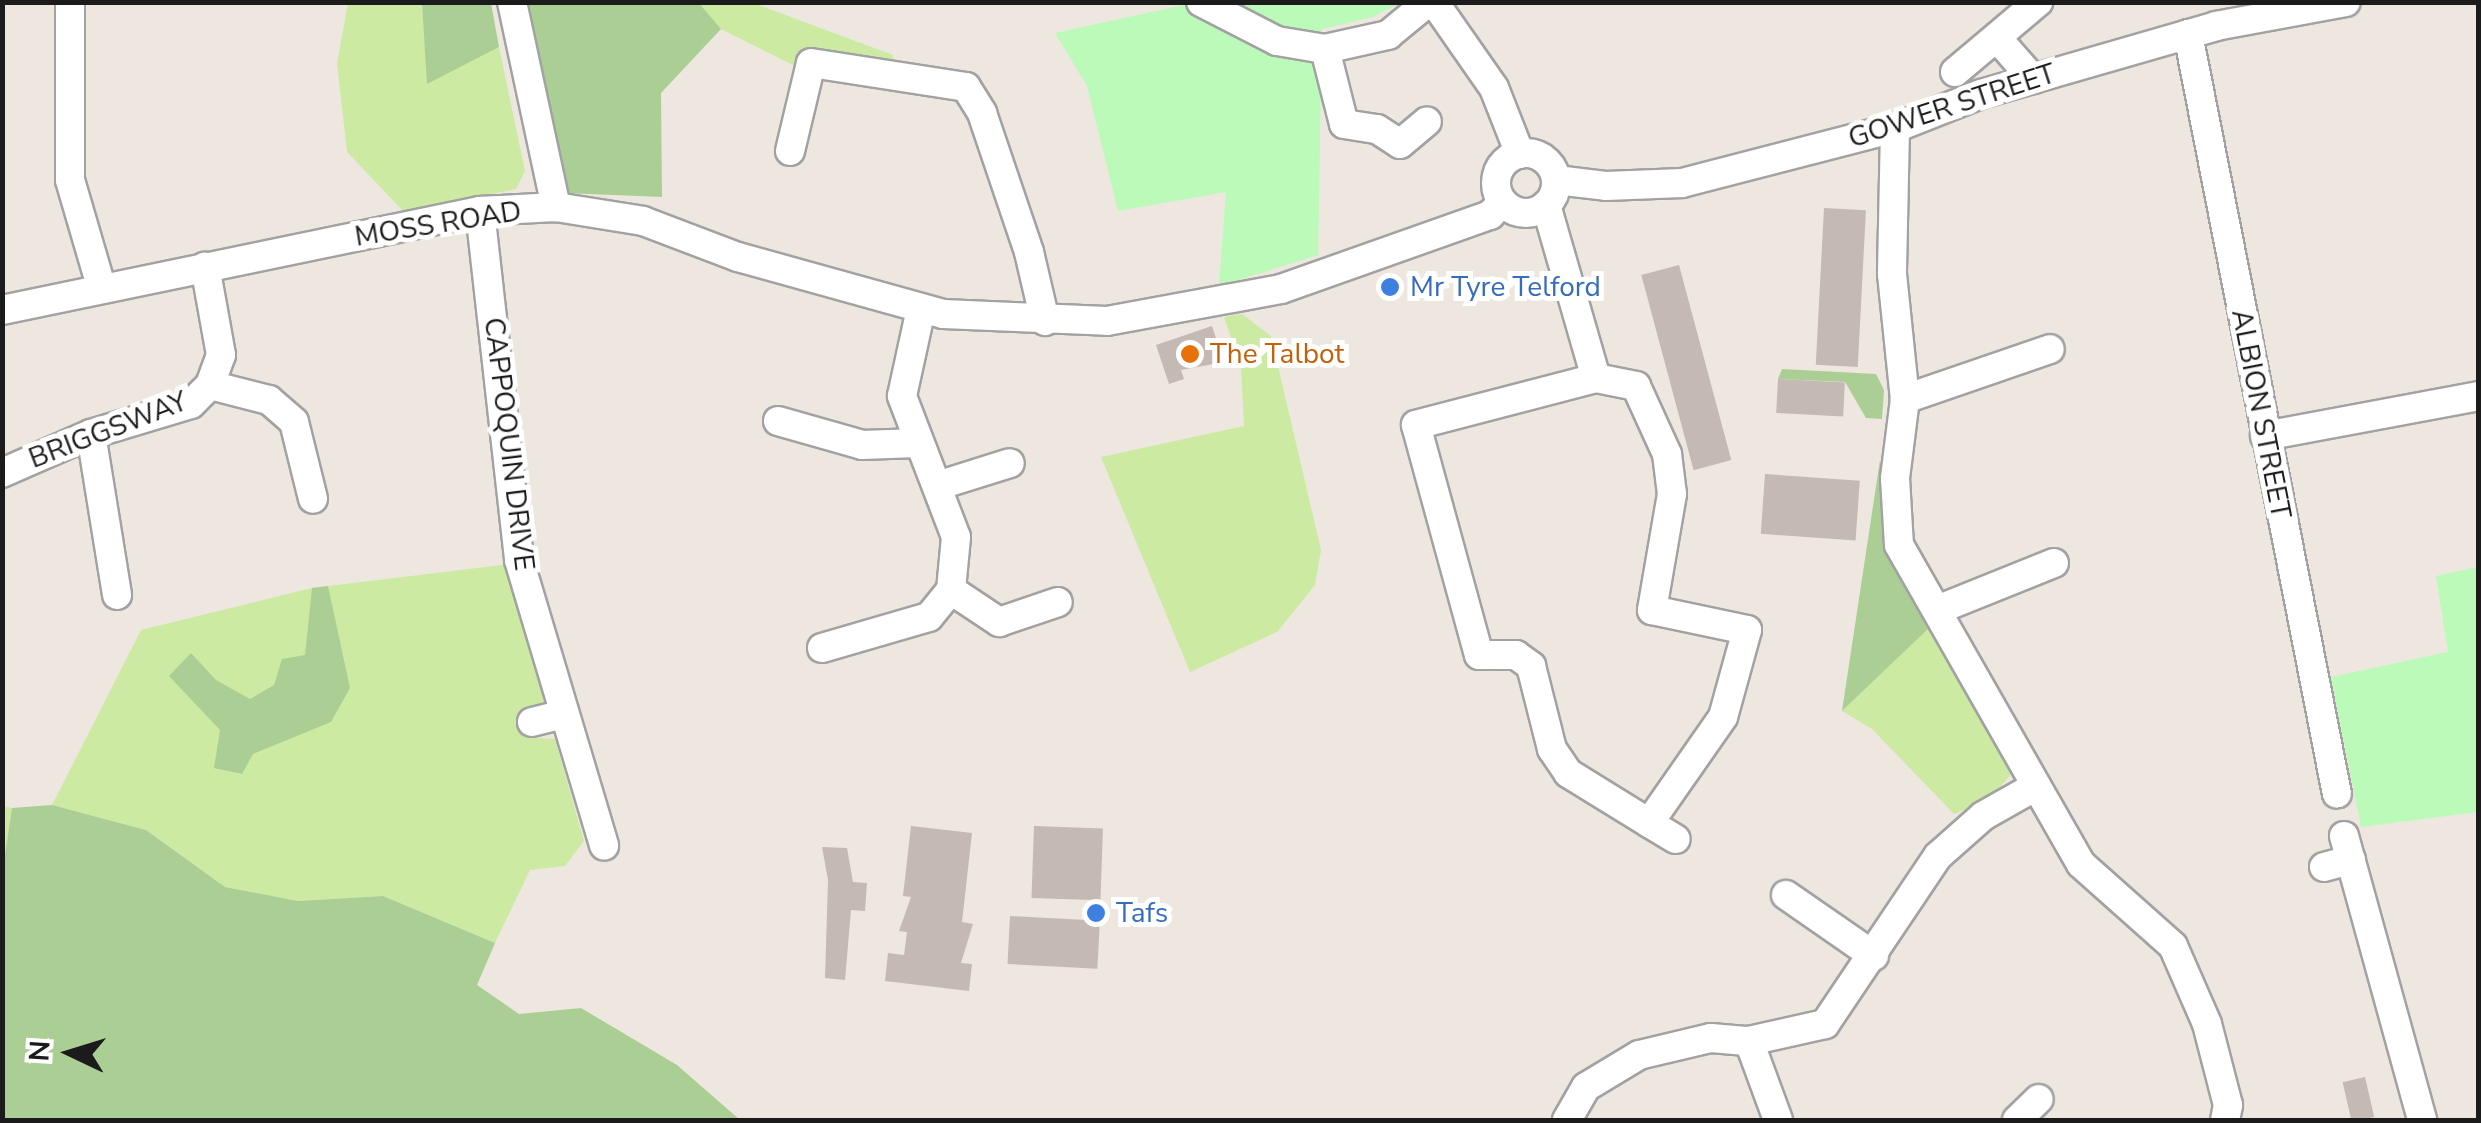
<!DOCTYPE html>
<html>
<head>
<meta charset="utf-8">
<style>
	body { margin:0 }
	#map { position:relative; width:2481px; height:1123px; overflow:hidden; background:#ede7e0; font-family:"Nunito Sans",sans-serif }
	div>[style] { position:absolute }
	.grass>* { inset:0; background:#cdeaa3 }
	.forest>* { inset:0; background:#aace93 }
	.park>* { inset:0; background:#bbfab9 }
	.building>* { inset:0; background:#c4b9b3; transform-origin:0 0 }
	.roads { filter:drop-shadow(2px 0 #a2a2a2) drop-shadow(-2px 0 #a2a2a2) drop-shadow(0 2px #a2a2a2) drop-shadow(0 -2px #a2a2a2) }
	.minor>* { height:28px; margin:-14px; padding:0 14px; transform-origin:14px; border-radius:14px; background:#fff }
	.minor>.ring { margin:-14px; padding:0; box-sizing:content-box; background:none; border:28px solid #fff; border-radius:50% }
	.dots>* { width:28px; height:28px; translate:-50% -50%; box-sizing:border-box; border:5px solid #fff; border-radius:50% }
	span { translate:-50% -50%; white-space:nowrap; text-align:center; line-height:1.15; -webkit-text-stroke:10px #fff; paint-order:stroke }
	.street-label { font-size:28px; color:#1b1b1b }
	.shop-label { font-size:28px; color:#366cbe }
	.left { translate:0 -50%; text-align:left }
	.food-label { font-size:28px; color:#c56008 }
	.frame { position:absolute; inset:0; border:5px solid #1b1b1b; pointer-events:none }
	.north { position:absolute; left:20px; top:1003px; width:100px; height:100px; -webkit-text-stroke:8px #fff; paint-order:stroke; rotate:274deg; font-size:28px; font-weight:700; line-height:40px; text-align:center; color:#1b1b1b }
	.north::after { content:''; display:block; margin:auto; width:35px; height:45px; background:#1b1b1b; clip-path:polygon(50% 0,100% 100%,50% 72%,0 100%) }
</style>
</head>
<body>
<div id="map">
	<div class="grass">
		<i style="clip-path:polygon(348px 3px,422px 3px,428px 83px,499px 47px,525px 171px,516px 189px,404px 212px,347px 152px,337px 63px)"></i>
		<i style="clip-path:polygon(699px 3px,753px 3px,893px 55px,893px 66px,802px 50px,799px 68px,721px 29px)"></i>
		<i style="clip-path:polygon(1242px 314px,1271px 336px,1321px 550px,1315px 585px,1277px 632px,1190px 672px,1101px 457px,1244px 426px,1241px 367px,1224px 317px)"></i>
		<i style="clip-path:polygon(510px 564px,545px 705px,521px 709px,526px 737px,555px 739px,584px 841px,565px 866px,530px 870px,495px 943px,383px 896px,298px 901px,225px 887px,146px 830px,52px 805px,141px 630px,312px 588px)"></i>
		<i style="clip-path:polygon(1928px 629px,2013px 772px,1989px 800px,1954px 814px,1872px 729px,1842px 711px)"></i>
		<i style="clip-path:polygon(3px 806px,12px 808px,3px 875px)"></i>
	</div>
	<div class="forest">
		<i style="clip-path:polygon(422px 3px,491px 3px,499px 47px,427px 84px)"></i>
		<i style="clip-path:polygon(523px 3px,699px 3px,721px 29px,661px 93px,662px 197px,566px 193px)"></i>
		<i style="clip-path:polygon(1782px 369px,1876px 374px,1884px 390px,1882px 419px,1866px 418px,1845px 382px,1778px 379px)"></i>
		<i style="clip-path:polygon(1880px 460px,1892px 566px,1928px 629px,1842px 711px)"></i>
		<i style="clip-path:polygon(328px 586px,350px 688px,331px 722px,253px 754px,242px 774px,214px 768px,220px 730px,169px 676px,191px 653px,216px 680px,250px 699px,274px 685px,282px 659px,305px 655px,312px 588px)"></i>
		<i style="clip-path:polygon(52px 805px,146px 830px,225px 887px,298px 901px,383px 896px,495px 943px,477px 985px,519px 1014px,581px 1008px,677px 1065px,740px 1120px,3px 1120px,2px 875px,12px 808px)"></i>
	</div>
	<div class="park">
		<i style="clip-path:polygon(1193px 3px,1400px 3px,1373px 17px,1322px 29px,1318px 255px,1219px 286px,1226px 192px,1118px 211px,1087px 86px,1055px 33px)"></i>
		<i style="clip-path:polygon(2478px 567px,2478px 812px,2361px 827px,2331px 677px,2448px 652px,2436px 576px)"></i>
	</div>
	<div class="building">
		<i style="left:1824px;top:208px;width:42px;height:157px;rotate:3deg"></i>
		<i style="left:1679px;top:265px;width:202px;height:39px;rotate:75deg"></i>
		<i style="clip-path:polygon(1212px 326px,1224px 362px,1181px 370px,1184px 379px,1169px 384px,1156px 345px)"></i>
		<i style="left:1778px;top:379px;width:67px;height:34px;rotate:3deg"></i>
		<i style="left:1765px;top:474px;width:95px;height:60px;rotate:4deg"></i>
		<i style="clip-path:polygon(911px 826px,972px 833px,962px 922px,973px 924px,961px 963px,972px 964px,969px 991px,885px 981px,888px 953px,904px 955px,907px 932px,899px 931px,911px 897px,903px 896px)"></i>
		<i style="left:1034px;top:826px;width:69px;height:72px;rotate:2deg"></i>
		<i style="clip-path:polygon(822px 847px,847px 848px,853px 882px,867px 883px,865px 911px,851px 910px,845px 980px,825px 978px,828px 880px)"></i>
		<i style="left:1010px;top:916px;width:90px;height:48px;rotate:3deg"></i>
		<i style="left:2365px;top:1077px;width:41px;height:23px;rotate:77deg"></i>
	</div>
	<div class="roads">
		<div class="minor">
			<i style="left:70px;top:2px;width:178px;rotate:90deg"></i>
			<i style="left:70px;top:180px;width:110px;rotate:73.7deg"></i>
			<i style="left:512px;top:2px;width:210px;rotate:77.9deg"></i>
			<i style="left:1201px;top:2px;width:85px;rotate:27.2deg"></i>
			<i style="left:1277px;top:41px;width:49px;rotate:9.5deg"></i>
			<i style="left:1325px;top:49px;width:65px;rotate:-12.5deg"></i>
			<i style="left:1388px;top:35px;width:52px;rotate:-39.5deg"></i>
			<i style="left:1434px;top:2px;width:105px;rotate:55.1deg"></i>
			<i style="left:1494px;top:88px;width:71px;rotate:68.5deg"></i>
			<i style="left:2188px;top:34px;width:774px;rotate:78.91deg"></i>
			<i style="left:1997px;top:38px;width:55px;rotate:48.7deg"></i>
			<i style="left:1325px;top:49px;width:77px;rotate:75.8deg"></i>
			<i style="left:1344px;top:124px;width:33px;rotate:9deg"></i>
			<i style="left:1377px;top:129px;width:27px;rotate:33deg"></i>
			<i style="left:1400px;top:144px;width:35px;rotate:-40deg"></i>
			<i style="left:1955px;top:72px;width:109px;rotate:-40.1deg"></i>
			<i style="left:1895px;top:128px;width:146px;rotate:91.2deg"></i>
			<i style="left:1892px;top:274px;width:126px;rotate:84.1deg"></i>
			<i style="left:1905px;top:399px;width:80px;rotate:97.2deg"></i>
			<i style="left:1895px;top:478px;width:67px;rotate:86.6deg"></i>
			<i style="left:1899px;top:545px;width:367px;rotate:60.3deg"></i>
			<i style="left:2081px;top:864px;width:123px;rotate:41.7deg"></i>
			<i style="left:2173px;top:946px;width:85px;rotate:66.4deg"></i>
			<i style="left:2207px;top:1024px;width:84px;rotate:75.5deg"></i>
			<i style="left:2228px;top:1105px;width:15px;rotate:101deg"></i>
			<i style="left:790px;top:151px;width:90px;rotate:-76.6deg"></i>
			<i style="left:811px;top:63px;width:157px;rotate:8.8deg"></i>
			<i style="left:966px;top:87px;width:31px;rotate:58deg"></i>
			<i style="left:982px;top:113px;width:147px;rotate:71.3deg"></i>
			<i style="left:1029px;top:252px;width:71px;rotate:76.9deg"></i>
			<i class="ring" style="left:1496px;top:153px;width:32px;height:32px"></i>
			<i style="left:1556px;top:180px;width:50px;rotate:6.8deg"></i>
			<i style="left:1606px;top:186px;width:76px;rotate:-2.3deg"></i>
			<i style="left:1682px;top:183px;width:220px;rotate:-14.5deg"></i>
			<i style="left:1895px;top:128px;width:92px;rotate:-21.6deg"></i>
			<i style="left:1981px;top:94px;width:245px;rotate:-16.1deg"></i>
			<i style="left:2216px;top:26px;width:132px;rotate:-10.5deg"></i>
			<i style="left:1546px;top:205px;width:180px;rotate:73.9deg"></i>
			<i style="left:1596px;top:378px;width:41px;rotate:11.3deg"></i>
			<i style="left:1636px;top:386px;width:75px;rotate:65.5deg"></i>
			<i style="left:1667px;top:454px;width:40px;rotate:82.9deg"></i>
			<i style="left:1672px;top:494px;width:118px;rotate:99.8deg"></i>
			<i style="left:1652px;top:610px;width:97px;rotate:11.9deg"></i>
			<i style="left:1747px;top:630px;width:90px;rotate:105.4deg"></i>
			<i style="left:1723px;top:717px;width:129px;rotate:124.9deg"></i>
			<i style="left:1649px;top:823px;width:31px;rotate:31deg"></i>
			<i style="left:480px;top:211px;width:351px;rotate:83.6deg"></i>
			<i style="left:519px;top:560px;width:298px;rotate:73.4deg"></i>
			<i style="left:2px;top:310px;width:488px;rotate:-11.7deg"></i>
			<i style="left:480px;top:211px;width:76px;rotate:-3deg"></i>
			<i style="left:556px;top:207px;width:88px;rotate:9.1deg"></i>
			<i style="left:643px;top:221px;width:102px;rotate:20.8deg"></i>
			<i style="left:738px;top:257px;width:213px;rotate:15.5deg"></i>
			<i style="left:943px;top:314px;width:164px;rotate:2.4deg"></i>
			<i style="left:1107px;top:321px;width:177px;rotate:-10.4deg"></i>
			<i style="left:1281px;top:289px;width:222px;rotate:-19.5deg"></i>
			<i style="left:1490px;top:215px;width:18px;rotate:-45deg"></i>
			<i style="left:1596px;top:378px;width:186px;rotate:165.4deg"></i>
			<i style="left:1416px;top:425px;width:238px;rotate:74.7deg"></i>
			<i style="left:1479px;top:655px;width:37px"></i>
			<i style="left:1516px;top:655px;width:19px;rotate:36deg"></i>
			<i style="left:1531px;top:666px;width:86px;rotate:75.8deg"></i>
			<i style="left:1552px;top:749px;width:29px;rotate:56deg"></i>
			<i style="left:1568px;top:773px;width:95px;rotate:31.7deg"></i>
			<i style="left:210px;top:385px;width:61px;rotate:14.3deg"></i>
			<i style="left:269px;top:400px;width:33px;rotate:41deg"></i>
			<i style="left:294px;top:422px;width:79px;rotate:76.1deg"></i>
			<i style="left:1905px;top:399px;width:153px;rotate:-19deg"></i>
			<i style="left:778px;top:421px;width:87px;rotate:15.9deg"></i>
			<i style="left:862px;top:445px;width:56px;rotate:-2deg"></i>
			<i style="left:91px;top:434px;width:163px;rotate:80.8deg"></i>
			<i style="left:2265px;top:436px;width:217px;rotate:-10.6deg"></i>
			<i style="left:2px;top:473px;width:97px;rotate:-23.7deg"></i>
			<i style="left:91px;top:434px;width:104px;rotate:-16.7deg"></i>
			<i style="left:191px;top:404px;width:27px;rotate:-45deg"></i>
			<i style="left:210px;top:385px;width:32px;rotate:-70deg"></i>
			<i style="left:221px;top:355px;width:90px;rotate:-100.2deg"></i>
			<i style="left:940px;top:485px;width:73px;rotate:-17.4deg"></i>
			<i style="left:951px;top:590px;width:58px;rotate:33.7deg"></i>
			<i style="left:999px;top:622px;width:62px;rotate:-18.7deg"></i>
			<i style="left:1937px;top:610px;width:126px;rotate:-21.9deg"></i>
			<i style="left:822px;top:648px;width:111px;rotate:-16.2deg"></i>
			<i style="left:929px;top:617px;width:35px;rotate:-51deg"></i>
			<i style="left:951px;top:590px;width:53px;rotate:-84.6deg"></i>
			<i style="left:956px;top:537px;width:151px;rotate:-111deg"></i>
			<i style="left:902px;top:396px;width:89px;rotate:-77.7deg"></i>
			<i style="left:532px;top:722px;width:33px;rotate:-14deg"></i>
			<i style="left:2344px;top:836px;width:295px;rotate:74.6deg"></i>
			<i style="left:2324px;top:867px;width:28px;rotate:-15deg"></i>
			<i style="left:1786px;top:895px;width:107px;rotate:34.7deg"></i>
			<i style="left:1749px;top:1041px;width:84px;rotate:69.8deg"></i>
			<i style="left:1567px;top:1120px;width:38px;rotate:-60deg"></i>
			<i style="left:1586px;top:1087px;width:62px;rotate:-31.1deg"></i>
			<i style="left:1639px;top:1055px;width:74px;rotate:-13.3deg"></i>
			<i style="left:1711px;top:1038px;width:38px;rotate:5deg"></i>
			<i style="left:1749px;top:1041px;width:78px;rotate:-12.6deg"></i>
			<i style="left:1825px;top:1024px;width:202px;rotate:-56.1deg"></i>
			<i style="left:1938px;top:856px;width:60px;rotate:-41.6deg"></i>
			<i style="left:1983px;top:816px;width:61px;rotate:-29.5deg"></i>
			<i style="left:2017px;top:1120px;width:30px;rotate:-44deg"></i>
		</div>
	</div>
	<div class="dots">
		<i style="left:1390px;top:287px;background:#3f7fe0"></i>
		<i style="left:1190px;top:354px;background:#e8710a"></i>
		<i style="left:1096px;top:913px;background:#3f7fe0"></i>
	</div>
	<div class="street-label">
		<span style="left:1952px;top:106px;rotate:-18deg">GOWER STREET</span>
		<span style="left:438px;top:224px;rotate:-9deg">MOSS ROAD</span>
		<span style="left:2261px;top:414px;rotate:79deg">ALBION STREET</span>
		<span style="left:108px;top:430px;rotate:-21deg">BRIGGSWAY</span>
		<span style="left:509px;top:444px;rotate:83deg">CAPPOQUIN DRIVE</span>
	</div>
	<div class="shop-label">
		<span class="left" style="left:1410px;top:287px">Mr Tyre Telford</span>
		<span class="left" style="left:1116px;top:913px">Tafs</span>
	</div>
	<div class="food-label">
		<span class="left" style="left:1210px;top:354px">The Talbot</span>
	</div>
	<div class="frame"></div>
	<div class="north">N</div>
</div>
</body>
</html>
